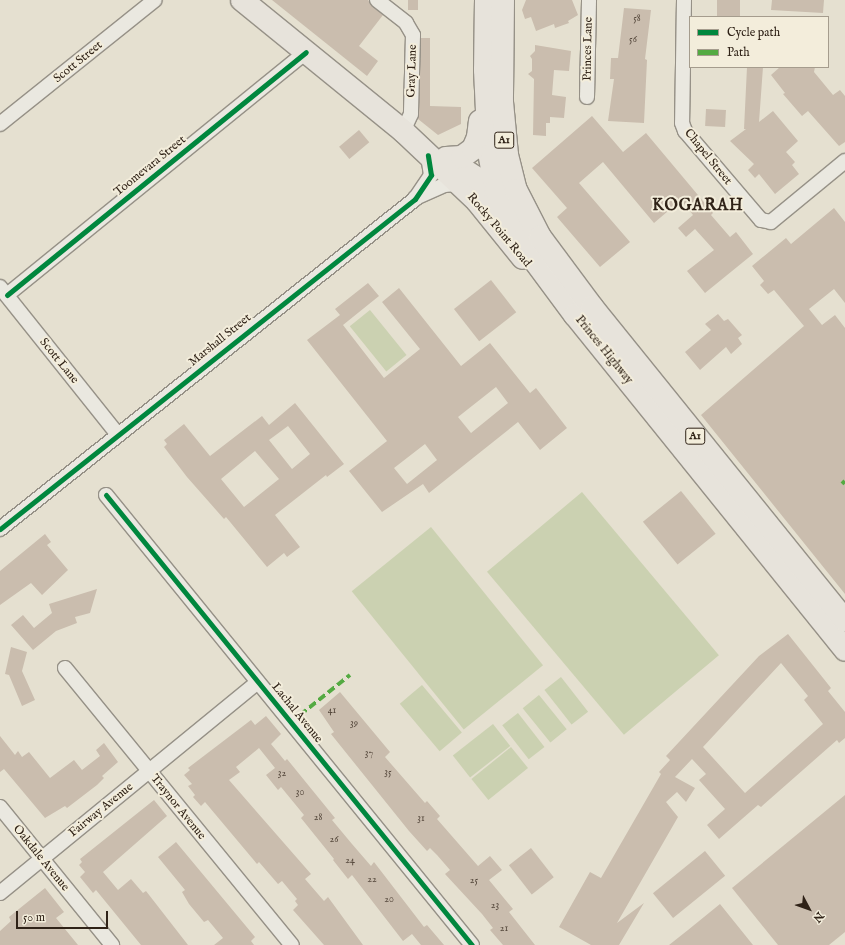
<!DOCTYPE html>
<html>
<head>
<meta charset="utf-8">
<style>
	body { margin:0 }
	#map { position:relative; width:845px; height:945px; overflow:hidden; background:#e5e0d0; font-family:"IM FELL English",serif }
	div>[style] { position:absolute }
	.green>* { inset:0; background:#cbd1b1; transform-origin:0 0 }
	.building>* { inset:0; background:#cabdae; transform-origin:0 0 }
	.roads { filter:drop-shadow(1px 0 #969187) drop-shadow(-1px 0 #969187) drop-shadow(0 1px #969187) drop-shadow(0 -1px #969187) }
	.minor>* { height:14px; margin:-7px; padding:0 7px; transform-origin:7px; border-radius:7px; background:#eae8e0 }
	.primary>* { height:22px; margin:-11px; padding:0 11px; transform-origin:11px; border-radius:11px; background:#e7e3db }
	.trunk>* { height:22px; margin:-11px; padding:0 11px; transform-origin:11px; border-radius:11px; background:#e7e3db }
	.quiet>* { height:4px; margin-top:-2px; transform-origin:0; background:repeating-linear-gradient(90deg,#54aa42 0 8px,transparent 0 12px) }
	.cycleway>* { height:5px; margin:-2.5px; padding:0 2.5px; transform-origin:2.5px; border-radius:2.5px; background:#00873e }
	span { translate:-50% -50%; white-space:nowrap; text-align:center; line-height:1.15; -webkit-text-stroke:4px #f3eddb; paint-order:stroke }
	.number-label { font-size:10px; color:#56493d }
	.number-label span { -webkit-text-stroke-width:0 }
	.shield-label span { padding:1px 3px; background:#f3eddb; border:1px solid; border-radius:3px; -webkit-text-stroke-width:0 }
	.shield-label { font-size:11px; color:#2f2217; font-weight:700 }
	.street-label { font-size:12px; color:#2f2217 }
	.district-label { font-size:16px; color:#2f2217; font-weight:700; letter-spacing:1px }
	.legend { position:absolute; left:689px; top:16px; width:140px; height:52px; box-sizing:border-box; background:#f3eddb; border:1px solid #a59c8d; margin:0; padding:5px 7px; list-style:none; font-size:12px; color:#2f2217 }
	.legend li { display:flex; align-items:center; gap:8px; height:20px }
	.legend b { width:20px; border:1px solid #a59c8d }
	.north { position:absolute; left:789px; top:889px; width:40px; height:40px; -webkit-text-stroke:3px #f3eddb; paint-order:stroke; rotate:131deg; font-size:11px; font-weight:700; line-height:16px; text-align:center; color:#2f2217 }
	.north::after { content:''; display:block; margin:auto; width:14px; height:18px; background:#2f2217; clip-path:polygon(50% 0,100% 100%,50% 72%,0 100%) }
	.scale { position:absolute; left:16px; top:911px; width:92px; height:18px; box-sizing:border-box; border:2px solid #2f2217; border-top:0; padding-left:5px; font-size:12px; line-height:14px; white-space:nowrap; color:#2f2217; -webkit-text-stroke:3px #f3eddb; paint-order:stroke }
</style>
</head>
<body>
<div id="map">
	<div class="green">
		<i style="left:370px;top:310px;width:58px;height:26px;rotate:51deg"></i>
		<i style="left:582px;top:492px;width:213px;height:124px;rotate:50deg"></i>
		<i style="left:431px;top:527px;width:178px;height:102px;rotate:51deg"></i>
		<i style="left:561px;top:677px;width:44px;height:21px;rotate:52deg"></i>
		<i style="left:422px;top:685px;width:62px;height:29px;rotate:50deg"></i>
		<i style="left:539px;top:695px;width:44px;height:21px;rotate:51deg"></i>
		<i style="left:518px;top:713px;width:43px;height:20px;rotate:52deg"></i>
		<i style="left:493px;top:724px;width:28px;height:51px;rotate:52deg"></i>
		<i style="left:511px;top:747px;width:27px;height:51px;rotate:51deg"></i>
	</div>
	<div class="building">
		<i style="clip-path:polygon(272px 0,368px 0,383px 15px,359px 46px,378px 61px,367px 76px)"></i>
		<i style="left:408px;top:0;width:10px;height:10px"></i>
		<i style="clip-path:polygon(526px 0,572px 0,578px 15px,568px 21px,569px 23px,555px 28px,554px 24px,536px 31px,531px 17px,525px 19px,522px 10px)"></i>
		<i style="left:717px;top:0;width:23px;height:17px"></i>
		<i style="clip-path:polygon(772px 0,824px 0,823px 13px,771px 10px)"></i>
		<i style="clip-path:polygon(624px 8px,651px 10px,645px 59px,647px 60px,644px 123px,608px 121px,614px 79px,610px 79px,611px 58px,618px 58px)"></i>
		<i style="clip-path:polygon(421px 38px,430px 38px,430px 106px,461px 107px,461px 124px,438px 135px,418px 119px)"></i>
		<i style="clip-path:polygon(535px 45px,571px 51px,569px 71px,554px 70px,552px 95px,566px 97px,564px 118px,550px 117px,550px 123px,546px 123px,546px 136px,533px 135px,534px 79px,528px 74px,532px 71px,532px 59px,530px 56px,535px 51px)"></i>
		<i style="clip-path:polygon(747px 67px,763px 67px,759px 122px,773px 111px,798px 141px,786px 152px,795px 162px,792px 165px,799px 174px,775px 194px,759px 174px,755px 178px,748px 170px,754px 164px,730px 141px,746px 129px,744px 129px)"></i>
		<i style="clip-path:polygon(780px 67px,815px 67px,814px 72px,833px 95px,840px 90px,845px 96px,845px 142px,839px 146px,808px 111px,802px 116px,783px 94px,785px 93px,771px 75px)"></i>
		<i style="left:706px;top:109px;width:20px;height:17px;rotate:3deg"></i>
		<i style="clip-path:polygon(592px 116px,623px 152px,646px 133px,713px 213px,711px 215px,730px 237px,736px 232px,753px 254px,705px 293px,687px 271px,714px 250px,695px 229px,686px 237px,678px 228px,693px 215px,681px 200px,654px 223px,603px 162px,579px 183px,630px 242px,600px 267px,557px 217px,567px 208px,532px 168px)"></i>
		<i style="left:359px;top:130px;width:16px;height:26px;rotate:50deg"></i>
		<i style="clip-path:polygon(834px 208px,845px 222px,845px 303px,834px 289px,809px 309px,822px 325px,835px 315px,845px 328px,845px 594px,701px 415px,804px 326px,774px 290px,768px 294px,760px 285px,764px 281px,752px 266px,786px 238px,791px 244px)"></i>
		<i style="left:491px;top:280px;width:41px;height:47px;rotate:52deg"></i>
		<i style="clip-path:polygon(evenodd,368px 283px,379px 296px,343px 325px,384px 378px,420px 349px,382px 302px,399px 288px,461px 366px,490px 343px,530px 393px,536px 388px,567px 428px,540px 450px,518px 422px,429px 493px,423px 484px,382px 512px,349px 471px,387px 441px,307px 340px,340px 315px,335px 309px,368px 283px,496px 387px,508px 403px,471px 433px,458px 417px,496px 387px,368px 283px,425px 444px,437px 460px,407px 484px,394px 468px,425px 444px)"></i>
		<i style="clip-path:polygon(718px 314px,724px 321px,728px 319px,742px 335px,738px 338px,742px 344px,731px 354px,726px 347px,700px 370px,685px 352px,711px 330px,705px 324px)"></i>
		<i style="clip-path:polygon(evenodd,295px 403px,344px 464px,327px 477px,326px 475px,275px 515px,300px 547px,287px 557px,284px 553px,267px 567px,226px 517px,224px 519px,187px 477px,164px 447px,167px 444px,164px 440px,184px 424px,210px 456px,262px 416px,269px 425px,295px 403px,288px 426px,310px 454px,292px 469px,269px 440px,288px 426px,295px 403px,255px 451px,279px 479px,244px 507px,221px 479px,255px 451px)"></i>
		<i style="left:681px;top:491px;width:55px;height:49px;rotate:51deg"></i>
		<i style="clip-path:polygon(45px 534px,51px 542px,47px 545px,68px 570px,42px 595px,31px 583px,0 605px,0 571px)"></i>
		<i style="clip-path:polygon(97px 589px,90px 613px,75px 617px,77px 623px,56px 631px,33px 650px,11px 625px,23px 615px,34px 628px,52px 613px,49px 604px)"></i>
		<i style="clip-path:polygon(evenodd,788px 634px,831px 688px,828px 691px,845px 712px,845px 738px,839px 743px,837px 740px,761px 807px,758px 805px,719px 839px,707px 825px,725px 809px,699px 780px,706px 774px,692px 759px,675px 777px,695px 788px,686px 802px,677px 792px,666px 802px,678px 817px,617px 923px,644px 903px,619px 945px,591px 945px,559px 927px,590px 872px,601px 878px,661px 774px,659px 772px,670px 760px,666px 756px,759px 656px,788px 634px,781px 663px,808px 696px,804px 700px,823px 724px,745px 793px,703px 747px,781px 663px)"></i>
		<i style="clip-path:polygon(11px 647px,27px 652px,22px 671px,35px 700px,22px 706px,9px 675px,5px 674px)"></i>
		<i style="clip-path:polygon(340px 692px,390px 752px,385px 757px,425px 803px,427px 801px,440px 816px,437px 819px,478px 866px,490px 856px,502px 870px,489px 880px,513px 909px,509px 912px,535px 945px,503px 945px,490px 930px,493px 928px,482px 914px,445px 874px,450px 870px,437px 855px,430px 848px,427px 851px,409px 831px,331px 734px,334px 732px,319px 710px)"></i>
		<i style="clip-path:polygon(266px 716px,281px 734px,271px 744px,285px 761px,287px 759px,335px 818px,332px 820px,352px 844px,371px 866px,374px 862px,424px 927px,427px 925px,444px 945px,421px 945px,412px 934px,403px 941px,352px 875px,348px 879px,333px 860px,334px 859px,301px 818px,304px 815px,281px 787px,278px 790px,266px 775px,275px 768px,259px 748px,236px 767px,240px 772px,229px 780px,311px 874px,305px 879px,324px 901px,328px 897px,363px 945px,324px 945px,293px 910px,298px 905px,295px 901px,297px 899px,282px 881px,278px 884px,259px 862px,257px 864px,205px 802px,201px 806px,193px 797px,195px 795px,188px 786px,192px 784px,184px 775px,190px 770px,188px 768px,251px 720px,255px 725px)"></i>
		<i style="clip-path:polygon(0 736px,15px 755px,18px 751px,22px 757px,29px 752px,50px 778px,74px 760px,82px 770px,100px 756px,96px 750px,104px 743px,118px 762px,102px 776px,104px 778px,97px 785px,67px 808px,65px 806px,45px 818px,4px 769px,0 772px)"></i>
		<i style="clip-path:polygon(845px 795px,845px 932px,829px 945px,778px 945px,732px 888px)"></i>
		<i style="clip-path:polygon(154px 800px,167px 816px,103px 872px,118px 890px,131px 879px,143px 893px,146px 891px,188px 945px,141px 945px,96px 890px,93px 893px,80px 877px,85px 872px,79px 865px,82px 862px,80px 859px)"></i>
		<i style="clip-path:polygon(176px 842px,255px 937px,251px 941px,254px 945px,214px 945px,223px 938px,208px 920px,204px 922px,189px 904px,182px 892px,185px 890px,158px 857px)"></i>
		<i style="left:531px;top:848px;width:37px;height:28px;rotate:52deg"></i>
		<i style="left:705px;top:851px;width:32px;height:67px;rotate:51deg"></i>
		<i style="clip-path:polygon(45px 888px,64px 912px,56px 918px,78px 945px,0 945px,0 931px,11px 921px,9px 917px)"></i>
		<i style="clip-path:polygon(720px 904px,753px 945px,669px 945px,688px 930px)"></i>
	</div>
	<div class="roads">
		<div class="minor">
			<i style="left:377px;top:0;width:37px;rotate:38deg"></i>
			<i style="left:406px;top:23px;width:14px;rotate:60deg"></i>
			<i style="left:413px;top:35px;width:79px;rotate:91.5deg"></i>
			<i style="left:411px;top:114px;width:19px;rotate:115deg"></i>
			<i style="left:684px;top:0;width:123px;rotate:90.9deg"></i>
			<i style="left:682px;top:123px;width:9px;rotate:69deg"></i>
			<i style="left:685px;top:131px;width:117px;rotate:49.5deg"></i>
			<i style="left:761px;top:220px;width:10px;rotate:11deg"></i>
			<i style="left:771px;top:222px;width:96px;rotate:-39.5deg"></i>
			<i style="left:587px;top:97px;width:97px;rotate:-88.8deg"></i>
			<i style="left:0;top:124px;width:198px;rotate:-38.7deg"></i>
			<i style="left:415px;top:198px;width:32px;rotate:-24deg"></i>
			<i style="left:444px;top:185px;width:16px;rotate:-4deg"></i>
			<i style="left:0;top:287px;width:189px;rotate:51.4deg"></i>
			<i style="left:7px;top:295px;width:385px;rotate:-39.1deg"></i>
			<i style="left:106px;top:495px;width:580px;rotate:50.88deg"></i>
			<i style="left:0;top:529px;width:530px;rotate:-38.49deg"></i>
			<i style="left:415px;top:199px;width:29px;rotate:-56deg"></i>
			<i style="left:431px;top:175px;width:20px;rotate:-99deg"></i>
			<i style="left:65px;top:668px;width:358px;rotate:50.7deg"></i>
			<i style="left:0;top:807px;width:178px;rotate:50.9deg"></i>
			<i style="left:0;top:893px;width:333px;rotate:-39.3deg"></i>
		</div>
		<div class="primary">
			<i style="left:242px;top:0;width:208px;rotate:39.1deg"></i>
			<i style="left:403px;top:131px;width:102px;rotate:43.4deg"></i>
			<i style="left:477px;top:201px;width:73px;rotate:51.1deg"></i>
			<i style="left:450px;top:161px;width:69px;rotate:32.5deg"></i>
		</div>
		<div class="trunk">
			<i style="left:486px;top:0;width:70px;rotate:90.8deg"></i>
			<i style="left:485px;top:70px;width:82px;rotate:87.2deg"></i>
			<i style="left:489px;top:152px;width:39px;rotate:80deg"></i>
			<i style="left:496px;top:190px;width:56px;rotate:64.8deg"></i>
			<i style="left:520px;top:241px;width:92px;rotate:53.4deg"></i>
			<i style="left:575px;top:315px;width:430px;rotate:51.1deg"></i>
			<i style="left:503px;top:0;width:102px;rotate:90.6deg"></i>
			<i style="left:502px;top:102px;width:53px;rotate:84.6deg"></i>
			<i style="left:507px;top:155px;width:36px;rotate:76deg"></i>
			<i style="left:516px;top:190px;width:53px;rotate:62.9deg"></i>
			<i style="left:540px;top:237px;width:87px;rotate:53.4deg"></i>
			<i style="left:592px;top:307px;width:403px;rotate:51.1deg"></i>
			<i style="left:446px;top:158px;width:16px;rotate:-4deg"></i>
			<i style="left:462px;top:157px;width:14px;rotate:-36deg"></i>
			<i style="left:473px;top:149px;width:13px;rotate:-67deg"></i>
			<i style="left:478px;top:137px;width:16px;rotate:-83deg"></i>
		</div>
	</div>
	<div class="quiet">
		<i style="left:842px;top:481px;width:4px;rotate:45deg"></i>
		<i style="left:300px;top:715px;width:64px;rotate:-38.7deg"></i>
	</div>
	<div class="cycleway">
		<i style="left:7px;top:295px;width:385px;rotate:-39.1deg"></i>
		<i style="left:106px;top:495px;width:580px;rotate:50.88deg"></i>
		<i style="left:0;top:529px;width:530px;rotate:-38.49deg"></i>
		<i style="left:415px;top:199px;width:29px;rotate:-56deg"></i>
		<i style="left:431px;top:175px;width:20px;rotate:-99deg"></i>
	</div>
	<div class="number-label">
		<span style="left:637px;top:19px">58</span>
		<span style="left:633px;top:40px">56</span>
		<span style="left:332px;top:711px">41</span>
		<span style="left:354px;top:724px">39</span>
		<span style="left:369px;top:754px">37</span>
		<span style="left:388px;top:773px">35</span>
		<span style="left:282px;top:774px">32</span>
		<span style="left:300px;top:793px">30</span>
		<span style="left:318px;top:818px">28</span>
		<span style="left:421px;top:819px">31</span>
		<span style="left:334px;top:840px">26</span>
		<span style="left:350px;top:861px">24</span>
		<span style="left:372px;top:880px">22</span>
		<span style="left:474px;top:881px">25</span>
		<span style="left:389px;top:900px">20</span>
		<span style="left:495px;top:906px">23</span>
		<span style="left:504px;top:929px">21</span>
	</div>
	<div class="shield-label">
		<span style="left:504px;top:140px">A1</span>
		<span style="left:695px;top:436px">A1</span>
	</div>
	<div class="street-label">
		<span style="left:588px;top:49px;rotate:-89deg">Princes Lane</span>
		<span style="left:78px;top:62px;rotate:-39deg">Scott Street</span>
		<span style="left:412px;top:71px;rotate:-88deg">Gray Lane</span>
		<span style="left:708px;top:157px;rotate:51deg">Chapel Street</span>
		<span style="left:150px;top:166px;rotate:-39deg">Toomevara Street</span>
		<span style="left:499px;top:230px;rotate:50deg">Rocky Point Road</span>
		<span style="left:220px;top:340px;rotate:-39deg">Marshall Street</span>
		<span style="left:604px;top:350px;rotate:51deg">Princes Highway</span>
		<span style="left:59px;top:361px;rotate:51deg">Scott Lane</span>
		<span style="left:297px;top:713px;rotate:51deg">Lachal Avenue</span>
		<span style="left:178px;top:807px;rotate:51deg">Traynor Avenue</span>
		<span style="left:101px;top:810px;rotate:-39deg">Fairway Avenue</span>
		<span style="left:41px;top:858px;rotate:51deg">Oakdale Avenue</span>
	</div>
	<div class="district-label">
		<span style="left:698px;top:206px">KOGARAH</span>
	</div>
	<ul class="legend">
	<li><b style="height:5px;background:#00873e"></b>Cycle path</li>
	<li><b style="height:5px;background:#54aa42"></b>Path</li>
	</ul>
	<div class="north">N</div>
	<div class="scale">50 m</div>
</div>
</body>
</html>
